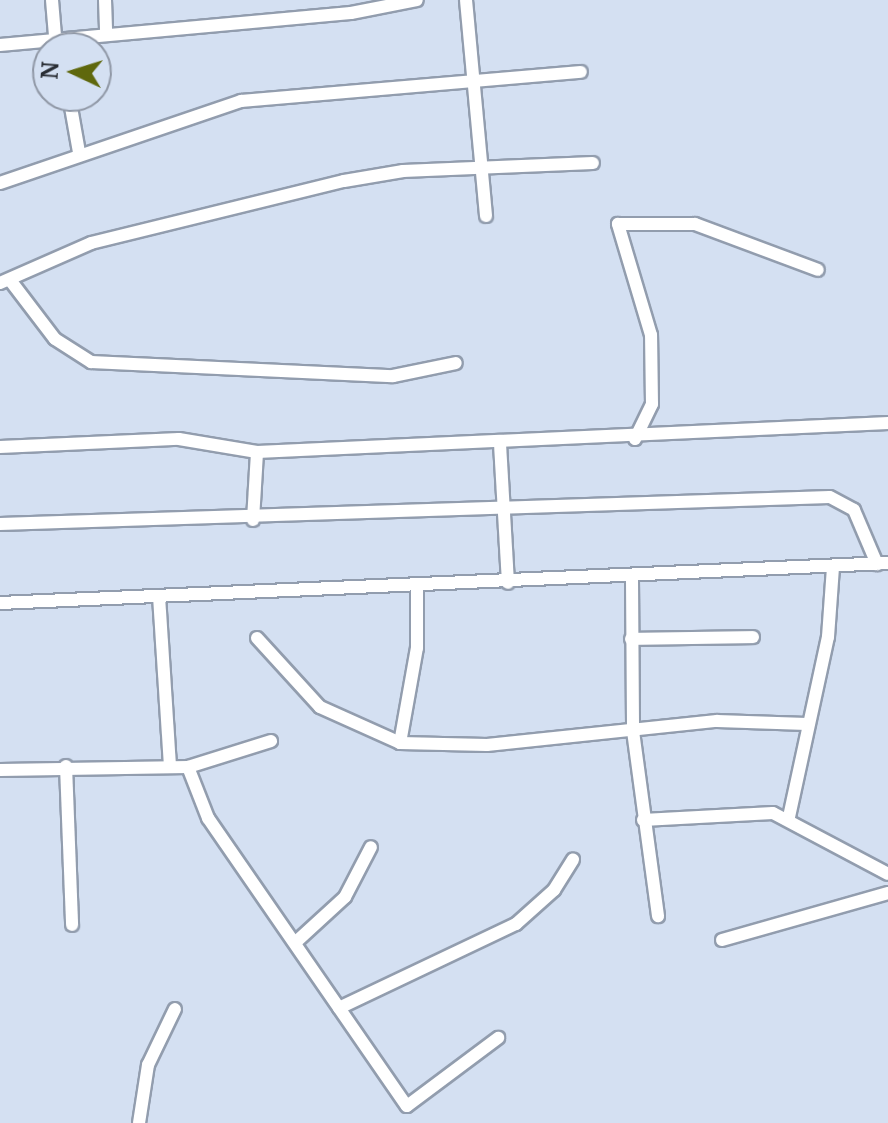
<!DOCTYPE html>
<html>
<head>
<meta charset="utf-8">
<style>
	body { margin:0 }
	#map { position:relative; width:888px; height:1123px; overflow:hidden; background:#d4e0f2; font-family:Merriweather,serif }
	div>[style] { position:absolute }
	.roads { filter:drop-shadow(2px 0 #929dae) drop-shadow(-2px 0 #929dae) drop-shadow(0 2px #929dae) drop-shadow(0 -2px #929dae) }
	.minor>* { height:12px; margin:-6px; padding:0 6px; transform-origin:6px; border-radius:6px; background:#fff }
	span { translate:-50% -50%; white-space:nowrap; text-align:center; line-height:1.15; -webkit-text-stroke:6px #d4e0f2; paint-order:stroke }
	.north { position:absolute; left:32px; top:32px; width:80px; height:80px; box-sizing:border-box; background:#d4e0f2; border:2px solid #9098a6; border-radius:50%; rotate:274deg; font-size:22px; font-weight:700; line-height:32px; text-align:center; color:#292d34 }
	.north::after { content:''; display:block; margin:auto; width:28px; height:36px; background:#5f680d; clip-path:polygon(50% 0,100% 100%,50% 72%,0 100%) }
</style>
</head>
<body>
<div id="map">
	<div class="roads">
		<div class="minor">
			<i style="left:52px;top:0;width:48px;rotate:85.2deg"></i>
			<i style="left:105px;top:0;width:32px;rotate:88deg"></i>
			<i style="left:466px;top:0;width:217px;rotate:84.7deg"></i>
			<i style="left:0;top:45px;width:352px;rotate:-5.2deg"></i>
			<i style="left:351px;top:13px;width:67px;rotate:-11.1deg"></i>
			<i style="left:69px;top:96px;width:57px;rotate:79.9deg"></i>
			<i style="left:0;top:183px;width:255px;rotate:-18.8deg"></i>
			<i style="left:241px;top:101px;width:341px;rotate:-4.9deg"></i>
			<i style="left:10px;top:280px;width:74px;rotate:52.7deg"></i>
			<i style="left:55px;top:339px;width:43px;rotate:32.6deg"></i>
			<i style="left:91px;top:362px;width:302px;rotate:2.7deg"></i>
			<i style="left:393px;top:376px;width:64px;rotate:-11.7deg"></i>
			<i style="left:0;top:283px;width:99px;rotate:-23.7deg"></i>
			<i style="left:91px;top:243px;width:260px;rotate:-13.8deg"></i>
			<i style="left:344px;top:181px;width:60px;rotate:-9.6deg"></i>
			<i style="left:403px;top:171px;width:190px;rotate:-2.4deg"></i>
			<i style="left:635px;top:439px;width:39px;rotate:-64deg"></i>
			<i style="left:652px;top:404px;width:69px;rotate:-90.8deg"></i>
			<i style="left:651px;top:335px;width:116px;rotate:-106.6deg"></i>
			<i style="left:618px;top:224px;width:77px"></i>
			<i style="left:695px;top:224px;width:131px;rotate:20.5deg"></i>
			<i style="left:500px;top:444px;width:139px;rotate:86.7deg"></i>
			<i style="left:0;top:447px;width:179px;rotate:-2.6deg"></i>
			<i style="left:179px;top:439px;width:79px;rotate:9.5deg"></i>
			<i style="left:257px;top:452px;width:632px;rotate:-2.63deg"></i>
			<i style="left:253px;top:520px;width:68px;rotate:-86.6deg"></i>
			<i style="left:0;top:524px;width:830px;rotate:-1.86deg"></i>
			<i style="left:830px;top:497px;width:27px;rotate:28deg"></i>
			<i style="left:854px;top:510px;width:59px;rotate:66.9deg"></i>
			<i style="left:632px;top:580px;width:151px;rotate:89.6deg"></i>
			<i style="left:633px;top:731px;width:187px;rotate:82.3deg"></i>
			<i style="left:159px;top:596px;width:168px;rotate:86.3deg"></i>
			<i style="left:0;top:603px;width:889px;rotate:-2.58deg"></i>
			<i style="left:257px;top:638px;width:93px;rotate:47.6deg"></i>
			<i style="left:320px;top:707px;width:88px;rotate:24.2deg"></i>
			<i style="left:400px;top:743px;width:87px;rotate:1.3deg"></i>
			<i style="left:487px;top:745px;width:231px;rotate:-6deg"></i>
			<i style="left:717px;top:721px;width:90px;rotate:1.9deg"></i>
			<i style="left:631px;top:639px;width:122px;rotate:-0.9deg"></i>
			<i style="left:400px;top:743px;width:97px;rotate:-79.9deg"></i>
			<i style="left:417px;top:648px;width:62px;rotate:-90deg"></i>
			<i style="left:66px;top:766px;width:159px;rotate:87.8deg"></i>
			<i style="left:188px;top:767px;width:87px;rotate:-17.4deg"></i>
			<i style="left:0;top:770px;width:188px;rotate:-0.9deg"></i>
			<i style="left:188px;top:767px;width:55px;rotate:68.6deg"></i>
			<i style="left:208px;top:818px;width:350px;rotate:55.4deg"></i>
			<i style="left:407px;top:1106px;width:114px;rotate:-36.8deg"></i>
			<i style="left:789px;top:817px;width:184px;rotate:-77.8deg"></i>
			<i style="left:828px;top:637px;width:70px;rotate:-85.9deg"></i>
			<i style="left:643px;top:820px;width:130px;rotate:-3.1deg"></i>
			<i style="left:773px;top:813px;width:130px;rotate:27.9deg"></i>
			<i style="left:722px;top:940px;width:173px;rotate:-15.8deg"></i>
			<i style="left:297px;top:941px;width:65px;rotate:-42.5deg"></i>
			<i style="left:345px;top:897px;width:56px;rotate:-62.5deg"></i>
			<i style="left:339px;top:1008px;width:196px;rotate:-25.4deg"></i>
			<i style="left:516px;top:924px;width:51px;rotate:-41.8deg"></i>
			<i style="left:554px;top:890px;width:36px;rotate:-58deg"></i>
			<i style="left:139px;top:1123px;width:59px;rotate:-81.2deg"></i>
			<i style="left:148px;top:1065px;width:62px;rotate:-64.3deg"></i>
		</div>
	</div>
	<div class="north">N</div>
</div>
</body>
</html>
